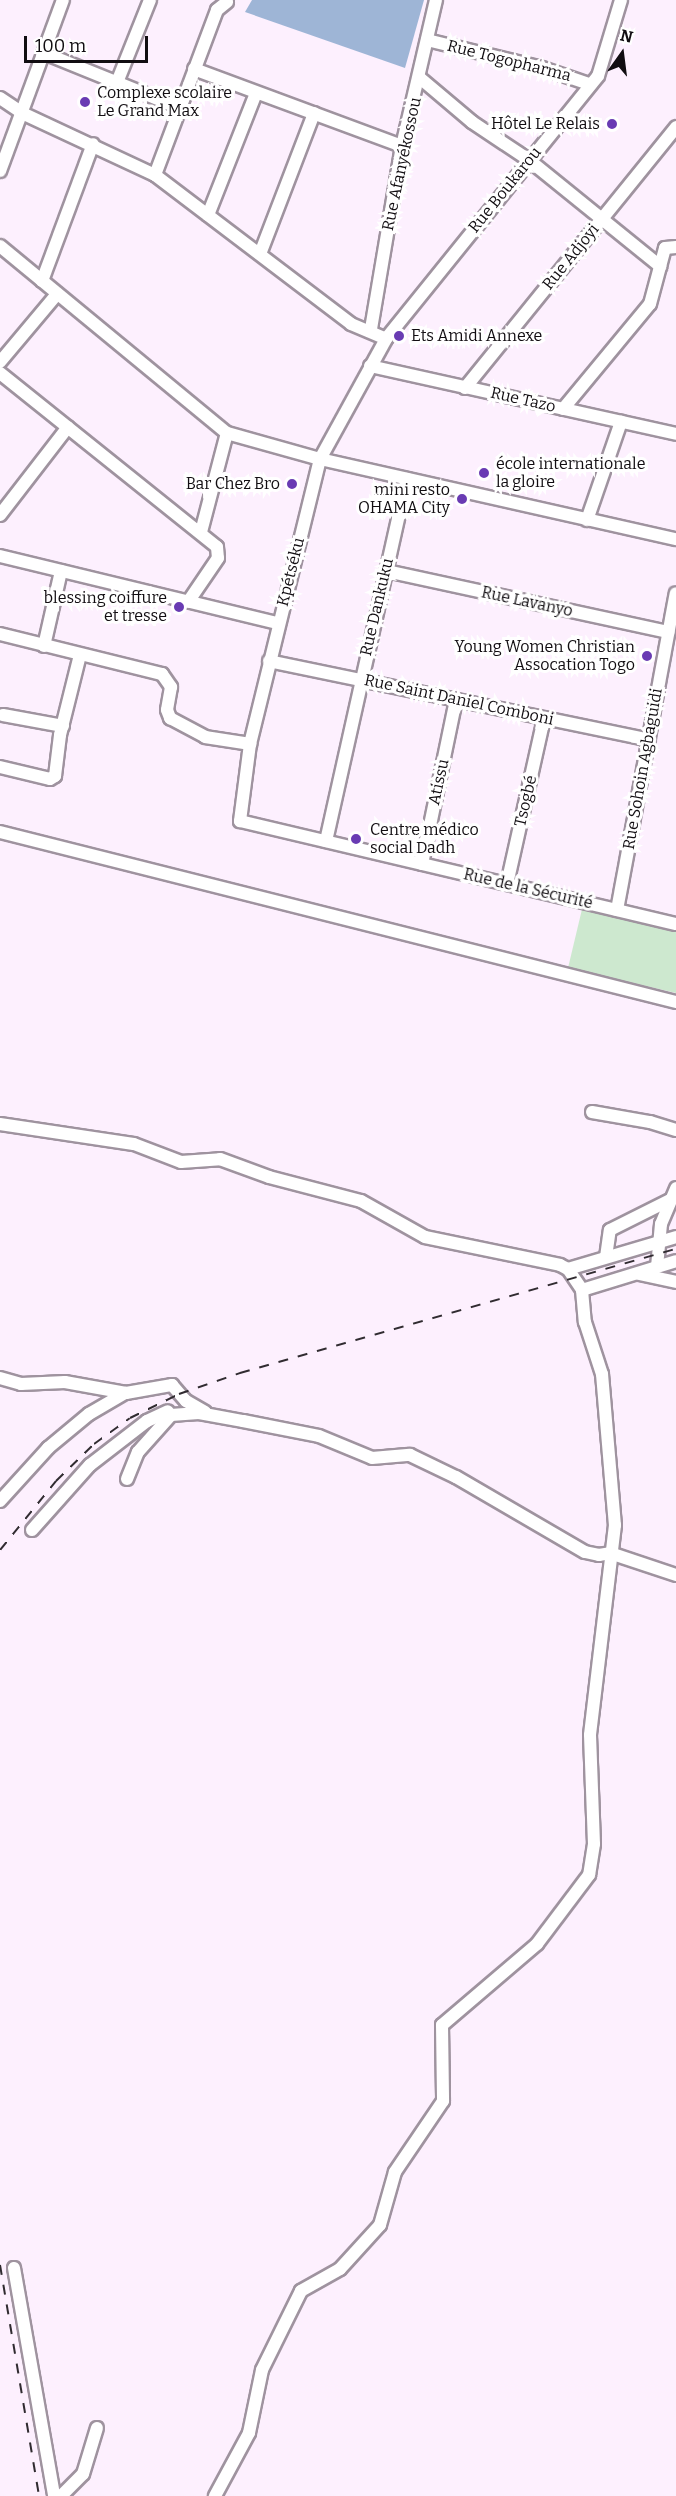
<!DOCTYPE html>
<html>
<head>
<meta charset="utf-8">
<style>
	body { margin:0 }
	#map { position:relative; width:676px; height:2496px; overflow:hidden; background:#fdf0fe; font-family:Bitter,serif }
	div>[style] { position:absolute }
	.green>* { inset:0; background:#cde8cf }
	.water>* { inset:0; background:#9eb5d6 }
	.roads { filter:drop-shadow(2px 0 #9f939f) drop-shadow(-2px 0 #9f939f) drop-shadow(0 2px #9f939f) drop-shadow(0 -2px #9f939f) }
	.minor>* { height:12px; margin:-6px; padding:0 6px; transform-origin:6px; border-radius:6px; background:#fff }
	.rail>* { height:2px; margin-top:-1px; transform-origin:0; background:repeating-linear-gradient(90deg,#302b30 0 10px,transparent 0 20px) }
	.dots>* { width:16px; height:16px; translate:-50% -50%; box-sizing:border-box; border:3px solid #fff; border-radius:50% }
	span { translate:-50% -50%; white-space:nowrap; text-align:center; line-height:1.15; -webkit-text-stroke:6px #fff; paint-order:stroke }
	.street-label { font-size:16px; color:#110d11 }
	.poi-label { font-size:16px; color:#110d11 }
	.left { translate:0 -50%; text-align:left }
	.right { translate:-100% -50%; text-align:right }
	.north { position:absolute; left:592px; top:24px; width:60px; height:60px; -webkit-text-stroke:4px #fff; paint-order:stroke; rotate:14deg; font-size:16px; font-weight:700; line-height:24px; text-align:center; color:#110d11 }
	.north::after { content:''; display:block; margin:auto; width:21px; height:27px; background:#110d11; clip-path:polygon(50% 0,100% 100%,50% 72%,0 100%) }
	.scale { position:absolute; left:24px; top:36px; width:124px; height:27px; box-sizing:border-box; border:3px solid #110d11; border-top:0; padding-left:8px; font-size:18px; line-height:21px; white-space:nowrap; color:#110d11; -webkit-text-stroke:4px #fff; paint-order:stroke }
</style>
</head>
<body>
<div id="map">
	<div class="green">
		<i style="clip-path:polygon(583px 905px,676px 927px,676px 993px,568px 968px)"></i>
	</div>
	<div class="water">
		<i style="clip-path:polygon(252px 0,424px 0,405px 68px,245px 12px)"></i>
	</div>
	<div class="roads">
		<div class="minor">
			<i style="left:621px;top:0;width:79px;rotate:106.8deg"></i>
			<i style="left:598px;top:76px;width:338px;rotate:128.9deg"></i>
			<i style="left:386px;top:339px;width:137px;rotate:118.8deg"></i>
			<i style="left:320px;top:459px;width:293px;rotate:103.8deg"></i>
			<i style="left:250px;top:744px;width:78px;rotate:97.4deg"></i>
			<i style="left:240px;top:821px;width:448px;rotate:13.3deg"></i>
			<i style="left:427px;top:40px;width:118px;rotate:13.7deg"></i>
			<i style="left:542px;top:68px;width:50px;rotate:18.8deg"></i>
			<i style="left:44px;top:53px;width:147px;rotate:22deg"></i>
			<i style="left:194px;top:69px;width:222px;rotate:20.3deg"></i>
			<i style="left:420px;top:78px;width:68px;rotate:40.2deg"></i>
			<i style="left:472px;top:122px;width:69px;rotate:33.7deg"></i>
			<i style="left:529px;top:160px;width:169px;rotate:39deg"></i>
			<i style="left:118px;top:80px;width:86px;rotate:-68.2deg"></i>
			<i style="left:0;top:98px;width:27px;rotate:34deg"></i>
			<i style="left:22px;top:113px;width:147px;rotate:25deg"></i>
			<i style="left:155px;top:175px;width:246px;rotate:37.2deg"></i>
			<i style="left:351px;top:324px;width:38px;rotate:23deg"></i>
			<i style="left:0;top:171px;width:182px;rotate:-69.8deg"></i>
			<i style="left:155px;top:175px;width:176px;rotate:-69.4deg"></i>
			<i style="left:217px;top:10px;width:13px;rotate:-39deg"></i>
			<i style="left:208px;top:215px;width:131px;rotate:-68.5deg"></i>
			<i style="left:0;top:246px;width:294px;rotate:39.5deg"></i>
			<i style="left:227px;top:433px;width:97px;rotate:15.6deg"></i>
			<i style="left:320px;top:459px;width:365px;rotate:12.7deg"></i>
			<i style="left:260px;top:254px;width:151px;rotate:-69deg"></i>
			<i style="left:42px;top:281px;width:146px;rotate:-69.6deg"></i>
			<i style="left:371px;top:329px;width:186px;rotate:-80.4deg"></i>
			<i style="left:402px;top:146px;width:150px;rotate:-76.9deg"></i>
			<i style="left:0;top:362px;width:89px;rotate:-50deg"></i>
			<i style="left:370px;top:366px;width:313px;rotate:12.5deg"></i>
			<i style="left:0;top:373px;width:278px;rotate:38.7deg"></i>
			<i style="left:217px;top:547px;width:11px;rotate:85deg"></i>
			<i style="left:218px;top:558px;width:53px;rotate:124.3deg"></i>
			<i style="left:465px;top:388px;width:336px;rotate:-51deg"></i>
			<i style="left:563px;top:409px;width:136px;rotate:-50.4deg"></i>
			<i style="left:650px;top:304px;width:58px;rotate:-75deg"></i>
			<i style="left:665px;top:248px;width:11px;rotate:-5deg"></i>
			<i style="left:0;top:515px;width:111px;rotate:-52.3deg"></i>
			<i style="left:587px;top:520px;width:104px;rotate:-70.9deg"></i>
			<i style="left:201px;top:532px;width:102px;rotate:-75.3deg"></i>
			<i style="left:0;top:556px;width:285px;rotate:13.6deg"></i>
			<i style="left:386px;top:571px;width:289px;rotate:12.2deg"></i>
			<i style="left:0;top:634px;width:167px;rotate:13.9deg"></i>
			<i style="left:162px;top:674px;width:16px;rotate:55deg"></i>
			<i style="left:171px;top:687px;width:23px;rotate:100deg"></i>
			<i style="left:167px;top:710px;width:9px;rotate:69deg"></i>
			<i style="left:170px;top:718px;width:40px;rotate:28deg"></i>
			<i style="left:205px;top:737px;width:46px;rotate:8.8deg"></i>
			<i style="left:44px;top:646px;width:77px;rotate:-77.2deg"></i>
			<i style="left:269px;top:661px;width:388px;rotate:11.7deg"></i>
			<i style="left:3px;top:715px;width:61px;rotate:10.4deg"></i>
			<i style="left:0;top:767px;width:51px;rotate:13.5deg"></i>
			<i style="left:50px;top:779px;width:6px;rotate:-31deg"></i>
			<i style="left:55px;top:776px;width:41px;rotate:-83deg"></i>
			<i style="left:60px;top:735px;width:82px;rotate:-76deg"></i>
			<i style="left:0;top:832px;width:697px;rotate:14.12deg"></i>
			<i style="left:326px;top:841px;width:371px;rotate:-77.4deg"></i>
			<i style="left:422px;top:864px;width:167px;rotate:-78.3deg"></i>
			<i style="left:507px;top:884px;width:170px;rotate:-77.4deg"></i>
			<i style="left:617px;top:910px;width:322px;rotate:-79.5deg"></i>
			<i style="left:592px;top:1112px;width:59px;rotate:9.8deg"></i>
			<i style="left:650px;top:1122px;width:27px;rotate:17deg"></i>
			<i style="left:0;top:1124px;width:135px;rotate:8.5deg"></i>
			<i style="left:134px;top:1144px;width:50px;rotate:21deg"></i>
			<i style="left:181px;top:1162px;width:39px;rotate:-4deg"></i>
			<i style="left:220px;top:1159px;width:52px;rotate:20.2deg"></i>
			<i style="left:269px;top:1177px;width:95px;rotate:14.6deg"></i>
			<i style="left:361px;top:1201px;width:73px;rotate:29.4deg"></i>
			<i style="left:425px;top:1237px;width:138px;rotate:11.7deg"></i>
			<i style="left:560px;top:1265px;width:9px;rotate:27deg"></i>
			<i style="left:568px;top:1269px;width:25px;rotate:56deg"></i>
			<i style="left:582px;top:1290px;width:32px;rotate:85deg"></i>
			<i style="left:585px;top:1322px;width:55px;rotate:71.9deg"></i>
			<i style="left:602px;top:1374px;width:152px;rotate:85.1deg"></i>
			<i style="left:615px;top:1525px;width:211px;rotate:96.8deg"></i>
			<i style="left:590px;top:1735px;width:109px;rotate:87.9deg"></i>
			<i style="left:594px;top:1844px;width:31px;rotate:99deg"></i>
			<i style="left:589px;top:1875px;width:86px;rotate:127deg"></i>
			<i style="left:537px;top:1944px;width:125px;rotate:139.5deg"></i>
			<i style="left:442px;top:2025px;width:76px;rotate:89.2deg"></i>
			<i style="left:443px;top:2101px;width:86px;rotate:124.1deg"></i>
			<i style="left:395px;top:2172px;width:55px;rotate:105.8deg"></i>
			<i style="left:380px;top:2225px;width:59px;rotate:132.3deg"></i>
			<i style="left:340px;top:2269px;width:45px;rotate:150.6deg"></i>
			<i style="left:301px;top:2291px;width:88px;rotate:116.3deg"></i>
			<i style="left:262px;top:2370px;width:64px;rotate:101.7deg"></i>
			<i style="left:249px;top:2433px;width:72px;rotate:118.4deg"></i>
			<i style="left:606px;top:1257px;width:27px;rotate:-82deg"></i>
			<i style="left:610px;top:1230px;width:67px;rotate:-26.6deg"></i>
			<i style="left:657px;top:1267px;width:43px;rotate:-84.7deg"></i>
			<i style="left:661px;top:1224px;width:39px;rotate:-67deg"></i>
			<i style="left:568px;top:1269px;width:113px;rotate:-16.5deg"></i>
			<i style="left:639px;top:1274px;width:38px;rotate:12deg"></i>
			<i style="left:582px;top:1290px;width:98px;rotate:-17.1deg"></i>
			<i style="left:0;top:1378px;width:22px;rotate:16deg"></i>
			<i style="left:21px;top:1384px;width:44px;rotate:-2.6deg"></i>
			<i style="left:65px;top:1382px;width:62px;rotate:10.2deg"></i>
			<i style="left:126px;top:1393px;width:47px;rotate:-9.9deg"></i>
			<i style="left:172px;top:1385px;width:21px;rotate:49deg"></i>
			<i style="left:186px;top:1401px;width:22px;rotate:30deg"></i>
			<i style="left:127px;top:1479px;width:29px;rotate:-68deg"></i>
			<i style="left:138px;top:1452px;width:50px;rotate:-48.3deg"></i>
			<i style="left:171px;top:1415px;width:28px;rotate:-4deg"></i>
			<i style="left:199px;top:1413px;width:45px;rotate:10.3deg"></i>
			<i style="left:243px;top:1421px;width:77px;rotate:11.2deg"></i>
			<i style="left:319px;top:1436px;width:57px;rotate:22.5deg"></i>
			<i style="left:372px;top:1458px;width:38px;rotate:-5deg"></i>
			<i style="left:410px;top:1455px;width:51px;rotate:25.6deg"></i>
			<i style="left:456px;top:1477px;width:149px;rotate:30.2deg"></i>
			<i style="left:585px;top:1552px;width:14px;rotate:12deg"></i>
			<i style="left:599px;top:1555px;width:11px;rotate:-10deg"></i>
			<i style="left:610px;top:1553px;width:70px;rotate:18.4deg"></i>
			<i style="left:0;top:1501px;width:72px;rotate:-47.8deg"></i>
			<i style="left:48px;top:1448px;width:53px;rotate:-39.7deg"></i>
			<i style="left:89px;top:1414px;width:42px;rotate:-30.3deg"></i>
			<i style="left:32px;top:1530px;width:87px;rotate:-48.3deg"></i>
			<i style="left:90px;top:1465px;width:72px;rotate:-37.7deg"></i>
			<i style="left:147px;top:1421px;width:23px;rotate:-25deg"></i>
			<i style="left:14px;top:2268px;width:231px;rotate:80deg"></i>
			<i style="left:61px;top:2496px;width:31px;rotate:-45deg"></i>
			<i style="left:83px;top:2474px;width:48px;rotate:-73.1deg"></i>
		</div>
	</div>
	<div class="rail">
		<i style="left:0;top:1550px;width:89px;rotate:-50.9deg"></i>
		<i style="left:56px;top:1481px;width:53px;rotate:-44.2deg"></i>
		<i style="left:94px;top:1444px;width:44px;rotate:-35.8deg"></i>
		<i style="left:130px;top:1418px;width:55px;rotate:-26.1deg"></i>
		<i style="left:179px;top:1394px;width:65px;rotate:-19deg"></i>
		<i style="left:240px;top:1373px;width:453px;rotate:-15.9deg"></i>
		<i style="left:0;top:2265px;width:234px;rotate:80.4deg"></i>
	</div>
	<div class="dots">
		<i style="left:85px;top:102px;background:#693bb3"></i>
		<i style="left:612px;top:124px;background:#693bb3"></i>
		<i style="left:399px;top:336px;background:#693bb3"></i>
		<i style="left:484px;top:473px;background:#693bb3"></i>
		<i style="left:292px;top:484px;background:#693bb3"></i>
		<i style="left:462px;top:499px;background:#693bb3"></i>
		<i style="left:179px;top:607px;background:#693bb3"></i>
		<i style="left:647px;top:656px;background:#693bb3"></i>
		<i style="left:356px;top:839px;background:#693bb3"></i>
	</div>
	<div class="street-label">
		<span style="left:509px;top:61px;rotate:14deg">Rue Togopharma</span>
		<span style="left:402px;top:164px;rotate:-78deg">Rue Afanyékossou</span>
		<span style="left:505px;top:190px;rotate:-51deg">Rue Boukarou</span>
		<span style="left:571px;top:257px;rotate:-51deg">Rue Adjoyi</span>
		<span style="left:523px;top:400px;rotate:13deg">Rue Tazo</span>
		<span style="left:291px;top:572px;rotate:-76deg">Kpétséku</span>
		<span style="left:527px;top:602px;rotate:12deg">Rue Lavanyo</span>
		<span style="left:377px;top:607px;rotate:-77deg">Rue Dankuku</span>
		<span style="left:459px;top:700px;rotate:12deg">Rue Saint Daniel Comboni</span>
		<span style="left:643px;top:769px;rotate:-80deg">Rue Sohoin Agbaguidi</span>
		<span style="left:439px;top:782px;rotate:-78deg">Atissu</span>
		<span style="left:526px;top:801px;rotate:-77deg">Tsogbé</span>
		<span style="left:528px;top:889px;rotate:13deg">Rue de la Sécurité</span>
	</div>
	<div class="poi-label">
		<span class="left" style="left:97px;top:102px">Complexe scolaire<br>Le Grand Max</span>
		<span class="right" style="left:600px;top:124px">Hôtel Le Relais</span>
		<span class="left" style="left:411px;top:336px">Ets Amidi Annexe</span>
		<span class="left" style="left:496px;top:473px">école internationale<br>la gloire</span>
		<span class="right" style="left:280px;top:484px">Bar Chez Bro</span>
		<span class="right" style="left:450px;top:499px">mini resto<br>OHAMA City</span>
		<span class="right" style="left:167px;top:607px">blessing coiffure<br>et tresse</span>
		<span class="right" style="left:635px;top:656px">Young Women Christian<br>Assocation Togo</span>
		<span class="left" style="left:370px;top:839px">Centre médico<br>social Dadh</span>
	</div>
	<div class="north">N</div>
	<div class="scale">100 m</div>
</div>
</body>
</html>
